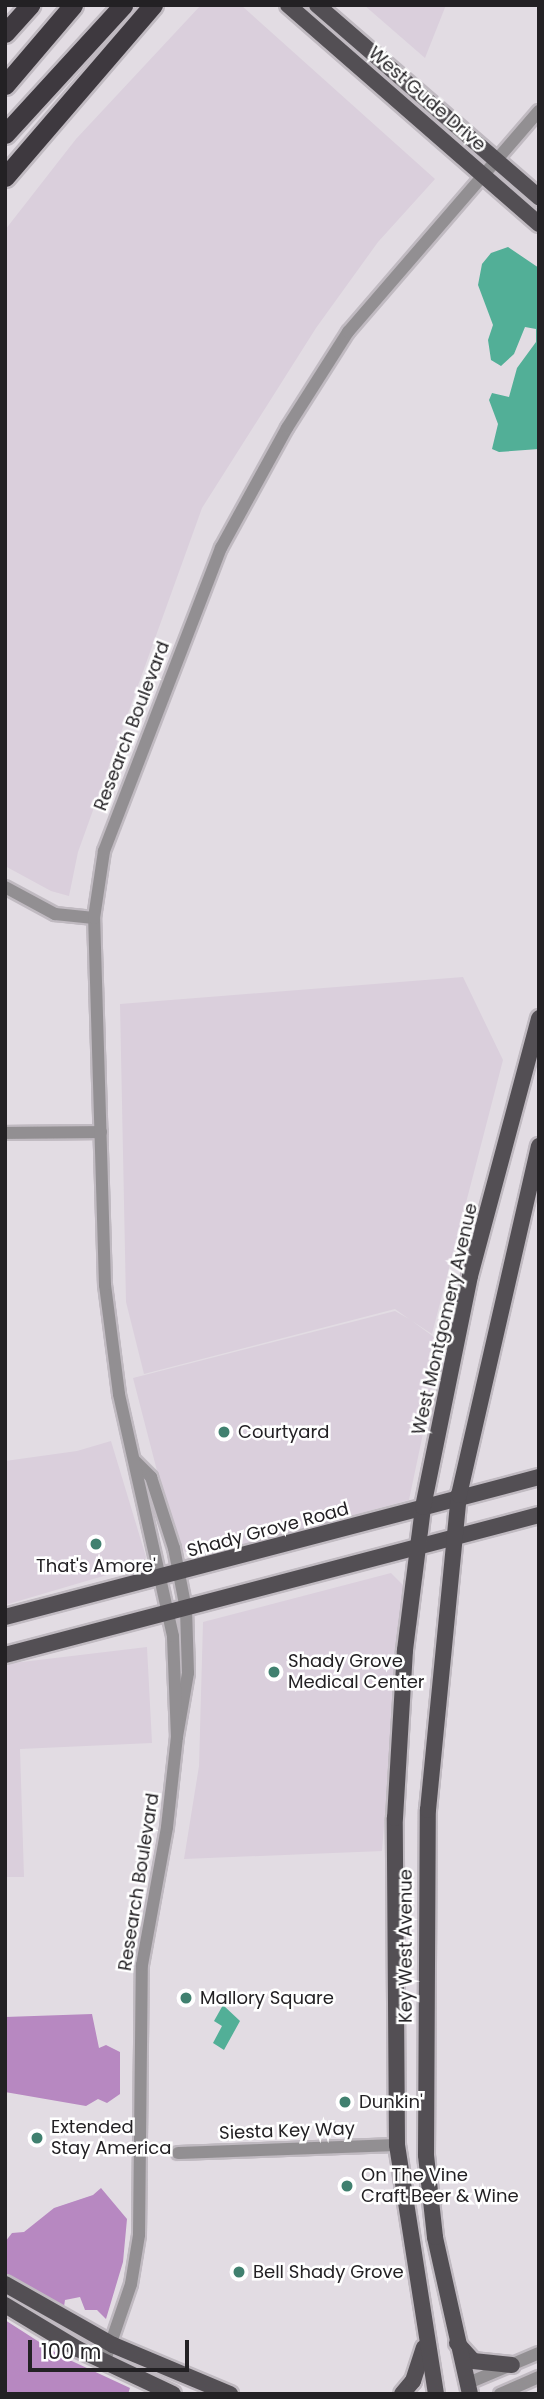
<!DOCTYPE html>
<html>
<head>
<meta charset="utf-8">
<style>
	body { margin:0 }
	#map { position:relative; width:544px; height:2399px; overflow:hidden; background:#e2dce3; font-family:Poppins,sans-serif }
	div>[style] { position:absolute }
	.built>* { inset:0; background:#dacfdc }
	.forest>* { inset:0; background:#b788c1 }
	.water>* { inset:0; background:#52af97 }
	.roads { filter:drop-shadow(2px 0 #c0bac1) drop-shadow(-2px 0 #c0bac1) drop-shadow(0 2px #c0bac1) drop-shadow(0 -2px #c0bac1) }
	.minor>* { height:12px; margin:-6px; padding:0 6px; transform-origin:6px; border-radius:6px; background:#928f92 }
	.major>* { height:16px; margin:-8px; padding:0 8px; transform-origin:8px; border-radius:8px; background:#534f54 }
	.highway>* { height:19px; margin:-9.5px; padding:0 9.5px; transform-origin:9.5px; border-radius:9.5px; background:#3e393f }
	.dots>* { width:19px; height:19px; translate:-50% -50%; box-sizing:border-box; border:4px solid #fff; border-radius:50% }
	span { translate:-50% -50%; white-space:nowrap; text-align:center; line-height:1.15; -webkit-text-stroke:5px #fff; paint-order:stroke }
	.street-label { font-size:18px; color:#232124 }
	.poi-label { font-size:18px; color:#232124 }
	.left { translate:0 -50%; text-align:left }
	.frame { position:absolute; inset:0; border:7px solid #232124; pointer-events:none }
	.scale { position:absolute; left:28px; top:2340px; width:161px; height:32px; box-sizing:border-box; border:4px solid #232124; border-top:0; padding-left:9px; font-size:21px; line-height:24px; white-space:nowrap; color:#232124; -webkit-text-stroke:5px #fff; paint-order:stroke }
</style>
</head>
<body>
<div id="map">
	<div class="built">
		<i style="clip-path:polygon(201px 5px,241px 5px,435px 179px,378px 242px,316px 328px,202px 508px,78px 852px,69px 896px,51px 891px,5px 866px,5px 230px,76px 139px)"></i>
		<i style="clip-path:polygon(364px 5px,446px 5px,425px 58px)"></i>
		<i style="clip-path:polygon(463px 977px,503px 1060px,432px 1334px,412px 1321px,442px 1343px,409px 1500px,195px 1558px,184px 1551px,163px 1494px,133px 1378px,395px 1311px,409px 1319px,395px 1309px,144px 1374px,126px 1302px,120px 1004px)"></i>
		<i style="clip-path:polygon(111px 1441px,146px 1557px,144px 1564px,5px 1605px,5px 1461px,77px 1451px)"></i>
		<i style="clip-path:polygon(391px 1573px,403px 1585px,382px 1851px,184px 1859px,199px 1766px,203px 1622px)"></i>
		<i style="clip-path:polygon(147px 1647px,152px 1743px,20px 1749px,24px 1877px,5px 1877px,5px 1664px)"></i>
	</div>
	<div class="forest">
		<i style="clip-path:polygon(92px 2014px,99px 2048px,106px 2045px,120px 2052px,120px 2094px,107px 2103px,98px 2099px,86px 2106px,5px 2092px,5px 2017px)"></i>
		<i style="clip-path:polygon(101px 2188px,127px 2219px,123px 2262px,106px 2319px,97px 2310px,85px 2310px,80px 2297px,65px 2300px,63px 2313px,5px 2274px,5px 2242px,12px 2233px,24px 2232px,54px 2208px,93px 2195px)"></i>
		<i style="clip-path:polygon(5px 2320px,61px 2356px,130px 2388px,128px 2394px,5px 2394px)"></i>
	</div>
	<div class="water">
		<i style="clip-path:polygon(508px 247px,539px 268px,539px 449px,499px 452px,492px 449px,498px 424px,489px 400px,492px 393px,509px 397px,517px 368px,536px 342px,536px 329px,525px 327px,514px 354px,501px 366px,491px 360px,488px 340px,493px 325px,478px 285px,482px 264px,491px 253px)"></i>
		<i style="clip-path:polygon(223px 2005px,240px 2021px,224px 2050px,213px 2043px,222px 2026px,214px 2021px)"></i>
	</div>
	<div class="roads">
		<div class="minor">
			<i style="left:5px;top:887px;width:57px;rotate:28.4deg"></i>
			<i style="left:55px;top:914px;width:39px;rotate:6deg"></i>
			<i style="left:5px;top:1133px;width:96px;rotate:-0.6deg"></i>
			<i style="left:135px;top:1461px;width:23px;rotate:45deg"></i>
			<i style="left:151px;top:1477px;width:75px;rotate:72.1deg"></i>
			<i style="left:174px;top:1548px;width:62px;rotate:78.9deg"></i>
			<i style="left:186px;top:1609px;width:64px;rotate:88.2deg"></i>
			<i style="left:188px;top:1673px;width:65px;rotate:99.8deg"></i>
			<i style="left:178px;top:2153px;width:219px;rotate:-2.1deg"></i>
			<i style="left:104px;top:2363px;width:83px;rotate:-71.1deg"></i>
			<i style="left:131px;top:2284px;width:50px;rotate:-80.7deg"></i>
			<i style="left:139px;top:2235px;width:270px;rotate:-89.4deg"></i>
			<i style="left:142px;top:1965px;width:140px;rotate:-79.7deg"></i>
			<i style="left:167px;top:1827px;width:91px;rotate:-83.7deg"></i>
			<i style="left:177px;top:1737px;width:101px;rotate:-92.3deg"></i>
			<i style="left:173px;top:1636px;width:248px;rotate:-102.6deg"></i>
			<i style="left:119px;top:1394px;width:110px;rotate:-97.3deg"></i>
			<i style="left:105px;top:1285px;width:367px;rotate:-91.7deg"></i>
			<i style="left:94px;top:918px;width:68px;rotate:-81.5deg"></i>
			<i style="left:104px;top:851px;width:325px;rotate:-68.9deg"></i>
			<i style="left:221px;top:548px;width:137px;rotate:-61.2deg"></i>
			<i style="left:287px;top:428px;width:114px;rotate:-57.6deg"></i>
			<i style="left:348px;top:332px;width:292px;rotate:-49.2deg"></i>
			<i style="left:466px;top:2384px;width:79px;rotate:-23deg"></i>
			<i style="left:500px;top:2394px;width:43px;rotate:-23.6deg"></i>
		</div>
		<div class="major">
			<i style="left:288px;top:5px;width:333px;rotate:41.1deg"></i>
			<i style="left:317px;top:5px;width:294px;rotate:40.9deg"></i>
			<i style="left:5px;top:1617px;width:552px;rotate:-14.69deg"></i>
			<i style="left:5px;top:1655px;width:552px;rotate:-14.69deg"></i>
			<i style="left:5px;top:2284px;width:124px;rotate:29.5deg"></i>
			<i style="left:113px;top:2345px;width:127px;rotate:22.7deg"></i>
			<i style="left:5px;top:2305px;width:85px;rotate:31.1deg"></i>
			<i style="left:78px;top:2349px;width:105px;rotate:25.3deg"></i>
			<i style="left:457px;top:2343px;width:24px;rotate:48deg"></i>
			<i style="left:473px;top:2361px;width:39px;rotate:6deg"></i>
			<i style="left:402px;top:2394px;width:17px;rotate:-50deg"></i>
			<i style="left:413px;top:2381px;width:35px;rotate:-72deg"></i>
			<i style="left:436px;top:2394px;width:252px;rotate:-98.9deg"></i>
			<i style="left:397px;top:2145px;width:327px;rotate:-90.4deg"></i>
			<i style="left:395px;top:1818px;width:168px;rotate:-86.6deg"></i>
			<i style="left:405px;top:1650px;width:144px;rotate:-82.8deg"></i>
			<i style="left:423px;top:1507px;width:236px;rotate:-78.5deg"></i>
			<i style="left:470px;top:1276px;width:267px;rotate:-75deg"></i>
			<i style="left:470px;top:2394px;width:161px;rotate:-102.6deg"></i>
			<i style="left:435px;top:2237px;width:82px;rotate:-96.3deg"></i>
			<i style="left:426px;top:2155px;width:345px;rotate:-89.7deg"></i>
			<i style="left:428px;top:1810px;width:317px;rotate:-84.4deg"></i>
			<i style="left:459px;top:1495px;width:358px;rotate:-77.1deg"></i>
		</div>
		<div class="highway">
			<i style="left:5px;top:33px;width:38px;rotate:-48deg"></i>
			<i style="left:5px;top:85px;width:105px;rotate:-49.6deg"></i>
			<i style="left:5px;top:134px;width:175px;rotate:-47.5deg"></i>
			<i style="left:5px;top:177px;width:227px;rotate:-49.3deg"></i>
		</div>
	</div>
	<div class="dots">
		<i style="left:224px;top:1432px;background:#40806f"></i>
		<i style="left:96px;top:1544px;background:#40806f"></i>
		<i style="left:274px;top:1672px;background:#40806f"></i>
		<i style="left:186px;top:1998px;background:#40806f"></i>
		<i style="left:345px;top:2102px;background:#40806f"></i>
		<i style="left:37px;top:2138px;background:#40806f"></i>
		<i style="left:347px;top:2186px;background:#40806f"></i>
		<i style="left:239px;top:2272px;background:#40806f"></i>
	</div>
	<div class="street-label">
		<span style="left:427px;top:99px;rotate:41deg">West Gude Drive</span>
		<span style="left:132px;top:726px;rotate:-69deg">Research Boulevard</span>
		<span style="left:445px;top:1319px;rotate:-77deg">West Montgomery Avenue</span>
		<span style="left:268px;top:1530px;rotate:-15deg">Shady Grove Road</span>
		<span style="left:139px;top:1882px;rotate:-81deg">Research Boulevard</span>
		<span style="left:406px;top:1946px;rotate:-90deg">Key West Avenue</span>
		<span style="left:287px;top:2131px;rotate:-2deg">Siesta Key Way</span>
	</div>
	<div class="poi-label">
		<span class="left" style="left:238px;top:1432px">Courtyard</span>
		<span style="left:96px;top:1566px">That's Amore'</span>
		<span class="left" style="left:288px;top:1672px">Shady Grove<br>Medical Center</span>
		<span class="left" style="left:200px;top:1998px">Mallory Square</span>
		<span class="left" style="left:359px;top:2102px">Dunkin'</span>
		<span class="left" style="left:51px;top:2138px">Extended<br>Stay America</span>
		<span class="left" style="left:361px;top:2186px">On The Vine<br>Craft Beer &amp; Wine</span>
		<span class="left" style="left:253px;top:2272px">Bell Shady Grove</span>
	</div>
	<div class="frame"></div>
	<div class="scale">100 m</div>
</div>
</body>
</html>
